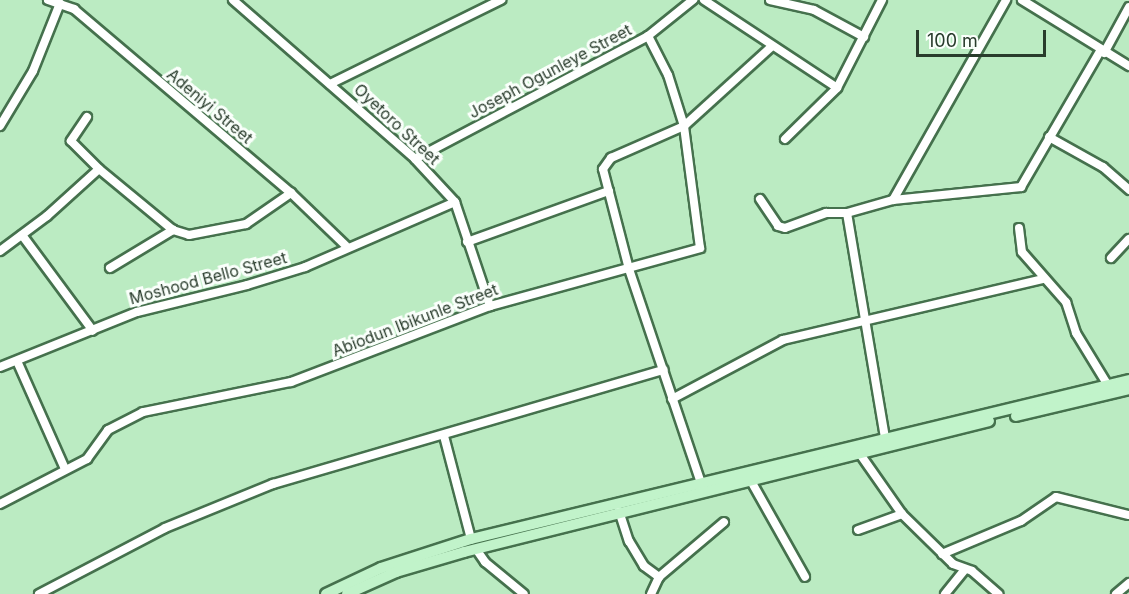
<!DOCTYPE html>
<html>
<head>
<meta charset="utf-8">
<style>
	body { margin:0 }
	#map { position:relative; width:1129px; height:594px; overflow:hidden; background:#bbebc2; font-family:Inter,sans-serif }
	div>[style] { position:absolute }
	.roads { filter:drop-shadow(2px 0 #45714d) drop-shadow(-2px 0 #45714d) drop-shadow(0 2px #45714d) drop-shadow(0 -2px #45714d) }
	.minor>* { height:8px; margin:-4px; padding:0 4px; transform-origin:4px; border-radius:4px; background:#fff }
	.major>* { height:10px; margin:-5px; padding:0 5px; transform-origin:5px; border-radius:5px; background:#c1f3ca }
	span { translate:-50% -50%; white-space:nowrap; text-align:center; line-height:1.15; -webkit-text-stroke:6px #fafffb; paint-order:stroke }
	.street-label { font-size:16px; color:#293c2c }
	.scale { position:absolute; left:916px; top:30px; width:130px; height:27px; box-sizing:border-box; border:3px solid #293c2c; border-top:0; padding-left:8px; font-size:18px; line-height:21px; white-space:nowrap; color:#293c2c; -webkit-text-stroke:4px #fafffb; paint-order:stroke }
</style>
</head>
<body>
<div id="map">
	<div class="roads">
		<div class="minor">
			<i style="left:48px;top:0;width:28px;rotate:19deg"></i>
			<i style="left:74px;top:9px;width:285px;rotate:40.3deg"></i>
			<i style="left:291px;top:193px;width:76px;rotate:43.9deg"></i>
			<i style="left:233px;top:0;width:242px;rotate:41.1deg"></i>
			<i style="left:415px;top:159px;width:59px;rotate:47.1deg"></i>
			<i style="left:455px;top:202px;width:110px;rotate:71.4deg"></i>
			<i style="left:704px;top:0;width:158px;rotate:33.4deg"></i>
			<i style="left:770px;top:0;width:45px;rotate:12.8deg"></i>
			<i style="left:814px;top:10px;width:57px;rotate:28.4deg"></i>
			<i style="left:1022px;top:0;width:126px;rotate:31.7deg"></i>
			<i style="left:1104px;top:53px;width:52px;rotate:-61.5deg"></i>
			<i style="left:330px;top:84px;width:191px;rotate:-26.2deg"></i>
			<i style="left:87px;top:117px;width:29px;rotate:124deg"></i>
			<i style="left:71px;top:141px;width:40px;rotate:45deg"></i>
			<i style="left:0;top:126px;width:64px;rotate:-59deg"></i>
			<i style="left:33px;top:71px;width:73px;rotate:-68.3deg"></i>
			<i style="left:1049px;top:137px;width:62px;rotate:29.1deg"></i>
			<i style="left:1103px;top:167px;width:35px;rotate:41deg"></i>
			<i style="left:785px;top:139px;width:73px;rotate:-44.4deg"></i>
			<i style="left:837px;top:88px;width:99px;rotate:-62.9deg"></i>
			<i style="left:415px;top:159px;width:263px;rotate:-27.8deg"></i>
			<i style="left:648px;top:36px;width:58px;rotate:-38.7deg"></i>
			<i style="left:760px;top:199px;width:32px;rotate:56deg"></i>
			<i style="left:778px;top:226px;width:7px;rotate:16deg"></i>
			<i style="left:785px;top:228px;width:44px;rotate:-20.1deg"></i>
			<i style="left:826px;top:213px;width:21px"></i>
			<i style="left:847px;top:213px;width:48px;rotate:-15.8deg"></i>
			<i style="left:893px;top:200px;width:129px;rotate:-5.8deg"></i>
			<i style="left:1021px;top:187px;width:157px;rotate:-59.8deg"></i>
			<i style="left:893px;top:200px;width:230px;rotate:-60.5deg"></i>
			<i style="left:847px;top:213px;width:228px;rotate:80.4deg"></i>
			<i style="left:1019px;top:228px;width:24px;rotate:83deg"></i>
			<i style="left:1022px;top:252px;width:67px;rotate:48.7deg"></i>
			<i style="left:1066px;top:302px;width:33px;rotate:72deg"></i>
			<i style="left:1076px;top:333px;width:63px;rotate:58.6deg"></i>
			<i style="left:22px;top:235px;width:119px;rotate:53.5deg"></i>
			<i style="left:467px;top:242px;width:151px;rotate:-19.8deg"></i>
			<i style="left:0;top:251px;width:59px;rotate:-36.7deg"></i>
			<i style="left:47px;top:216px;width:70px;rotate:-42.1deg"></i>
			<i style="left:99px;top:169px;width:96px;rotate:39.5deg"></i>
			<i style="left:173px;top:230px;width:17px;rotate:17deg"></i>
			<i style="left:189px;top:235px;width:58px;rotate:-10.9deg"></i>
			<i style="left:246px;top:224px;width:55px;rotate:-34.6deg"></i>
			<i style="left:1111px;top:258px;width:26px;rotate:-47deg"></i>
			<i style="left:110px;top:268px;width:74px;rotate:-31.1deg"></i>
			<i style="left:17px;top:361px;width:118px;rotate:66deg"></i>
			<i style="left:0;top:367px;width:148px;rotate:-21.9deg"></i>
			<i style="left:137px;top:312px;width:113px;rotate:-13.8deg"></i>
			<i style="left:247px;top:285px;width:61px;rotate:-17.2deg"></i>
			<i style="left:305px;top:267px;width:163px;rotate:-23.4deg"></i>
			<i style="left:672px;top:399px;width:126px;rotate:-28deg"></i>
			<i style="left:783px;top:340px;width:268px;rotate:-13.2deg"></i>
			<i style="left:444px;top:436px;width:106px;rotate:75.3deg"></i>
			<i style="left:860px;top:454px;width:73px;rotate:55deg"></i>
			<i style="left:902px;top:514px;width:71px;rotate:44.4deg"></i>
			<i style="left:953px;top:564px;width:20px;rotate:20deg"></i>
			<i style="left:972px;top:571px;width:35px;rotate:41deg"></i>
			<i style="left:751px;top:481px;width:110px;rotate:60.6deg"></i>
			<i style="left:703px;top:489px;width:232px;rotate:-108.6deg"></i>
			<i style="left:629px;top:269px;width:103px;rotate:-104.6deg"></i>
			<i style="left:603px;top:169px;width:14px;rotate:-54deg"></i>
			<i style="left:611px;top:158px;width:80px;rotate:-23.7deg"></i>
			<i style="left:684px;top:126px;width:118px;rotate:-42.2deg"></i>
			<i style="left:0;top:504px;width:98px;rotate:-27.3deg"></i>
			<i style="left:87px;top:459px;width:36px;rotate:-54deg"></i>
			<i style="left:108px;top:430px;width:39px;rotate:-27deg"></i>
			<i style="left:143px;top:412px;width:151px;rotate:-11.5deg"></i>
			<i style="left:291px;top:382px;width:213px;rotate:-20.9deg"></i>
			<i style="left:490px;top:306px;width:218px;rotate:-15.4deg"></i>
			<i style="left:700px;top:248px;width:123px;rotate:-97.5deg"></i>
			<i style="left:684px;top:126px;width:53px;rotate:-107.4deg"></i>
			<i style="left:668px;top:75px;width:44px;rotate:-117.1deg"></i>
			<i style="left:619px;top:511px;width:32px;rotate:72deg"></i>
			<i style="left:629px;top:541px;width:29px;rotate:59deg"></i>
			<i style="left:644px;top:566px;width:19px;rotate:36deg"></i>
			<i style="left:659px;top:577px;width:19px;rotate:115deg"></i>
			<i style="left:858px;top:530px;width:47px;rotate:-20deg"></i>
			<i style="left:476px;top:549px;width:16px;rotate:55deg"></i>
			<i style="left:485px;top:562px;width:50px;rotate:39.4deg"></i>
			<i style="left:942px;top:554px;width:86px;rotate:-22.7deg"></i>
			<i style="left:1021px;top:521px;width:42px;rotate:-34.4deg"></i>
			<i style="left:1056px;top:497px;width:75px;rotate:13.9deg"></i>
			<i style="left:659px;top:577px;width:85px;rotate:-40.2deg"></i>
			<i style="left:39px;top:594px;width:142px;rotate:-27.6deg"></i>
			<i style="left:165px;top:528px;width:117px;rotate:-22.2deg"></i>
			<i style="left:273px;top:484px;width:407px;rotate:-16.3deg"></i>
			<i style="left:945px;top:594px;width:32px;rotate:-51deg"></i>
			<i style="left:1116px;top:594px;width:17px;rotate:-40deg"></i>
		</div>
		<div class="major">
			<i style="left:1016px;top:416px;width:116px;rotate:-13.4deg"></i>
			<i style="left:326px;top:594px;width:61px;rotate:-25.3deg"></i>
			<i style="left:381px;top:568px;width:95px;rotate:-17.9deg"></i>
			<i style="left:471px;top:539px;width:677px;rotate:-13.58deg"></i>
			<i style="left:347px;top:594px;width:54px;rotate:-24.2deg"></i>
			<i style="left:396px;top:572px;width:71px;rotate:-16.4deg"></i>
			<i style="left:464px;top:552px;width:541px;rotate:-14.01deg"></i>
		</div>
	</div>
	<div class="street-label">
		<span style="left:550px;top:71px;rotate:-28deg">Joseph Ogunleye Street</span>
		<span style="left:210px;top:106px;rotate:40deg">Adeniyi Street</span>
		<span style="left:397px;top:124px;rotate:43deg">Oyetoro Street</span>
		<span style="left:208px;top:278px;rotate:-15deg">Moshood Bello Street</span>
		<span style="left:415px;top:320px;rotate:-21deg">Abiodun Ibikunle Street</span>
	</div>
	<div class="scale">100 m</div>
</div>
</body>
</html>
